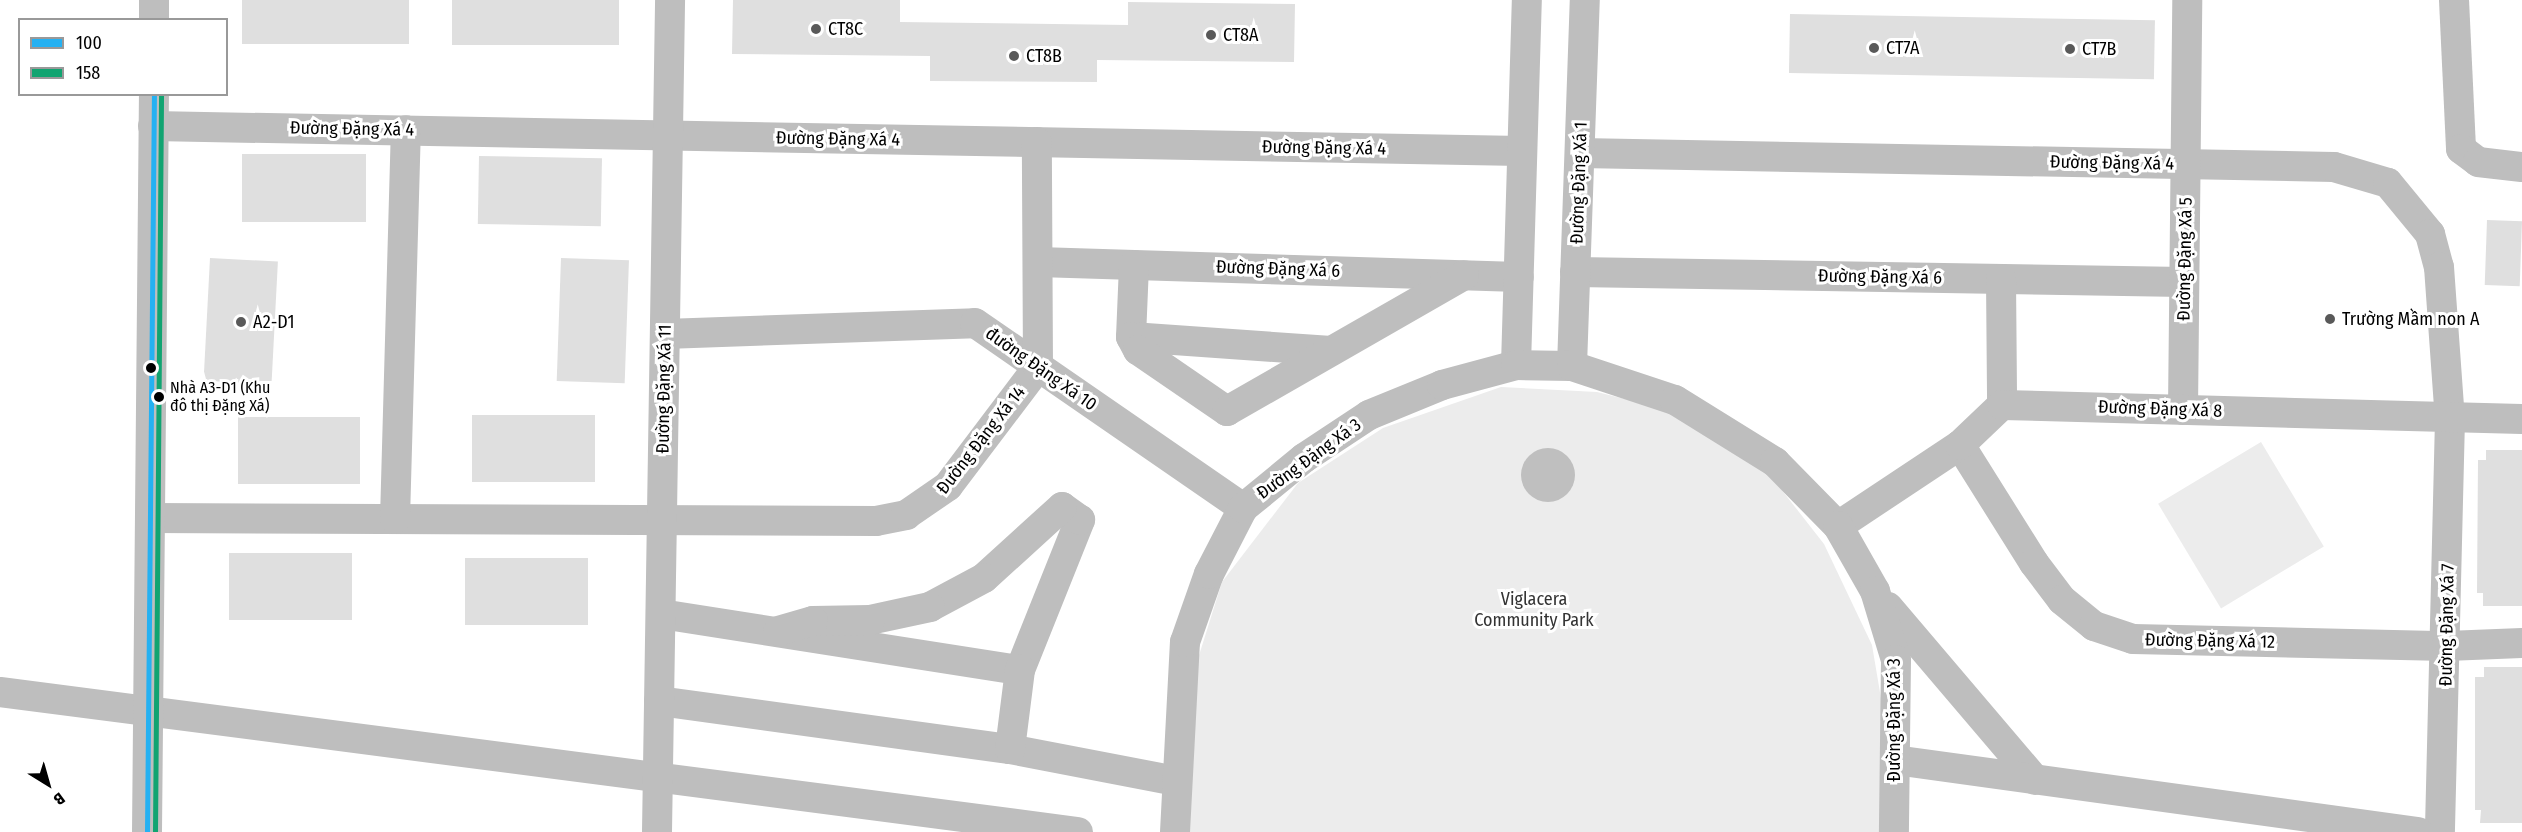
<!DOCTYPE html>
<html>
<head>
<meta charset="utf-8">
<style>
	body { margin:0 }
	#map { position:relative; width:2522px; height:832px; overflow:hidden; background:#fff; font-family:"Fira Sans Condensed",sans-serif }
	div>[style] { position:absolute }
	.green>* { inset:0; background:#ececec; transform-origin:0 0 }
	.water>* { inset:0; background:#bfbfbf }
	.round { border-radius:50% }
	.building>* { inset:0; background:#dfdfdf; transform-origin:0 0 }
	.minor>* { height:30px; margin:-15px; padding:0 15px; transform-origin:15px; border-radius:15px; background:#bebebe }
	.bus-1>* { height:4.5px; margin:-2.25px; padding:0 2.25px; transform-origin:2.25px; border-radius:2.25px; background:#25b1f2 }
	.bus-2>* { height:4.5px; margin:-2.25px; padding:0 2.25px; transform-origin:2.25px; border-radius:2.25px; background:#11a471 }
	.dots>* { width:16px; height:16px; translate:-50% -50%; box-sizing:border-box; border:3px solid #fff; border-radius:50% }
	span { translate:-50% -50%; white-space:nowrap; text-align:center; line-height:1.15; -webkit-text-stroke:6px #fff; paint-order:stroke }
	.bus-label { font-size:16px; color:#000 }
	.left { translate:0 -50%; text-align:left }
	.poi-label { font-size:18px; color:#000 }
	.street-label { font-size:18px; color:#000 }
	.park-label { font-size:18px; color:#333 }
	.legend { position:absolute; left:18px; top:18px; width:210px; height:78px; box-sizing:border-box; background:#fff; border:2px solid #999; margin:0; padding:8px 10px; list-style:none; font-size:18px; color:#000 }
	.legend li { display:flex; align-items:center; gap:12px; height:30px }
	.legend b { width:30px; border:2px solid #999 }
	.north { position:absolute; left:18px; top:754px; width:60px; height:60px; -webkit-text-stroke:4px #fff; paint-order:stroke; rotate:143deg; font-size:16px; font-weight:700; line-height:24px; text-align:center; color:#000 }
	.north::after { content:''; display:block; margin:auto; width:21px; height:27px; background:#000; clip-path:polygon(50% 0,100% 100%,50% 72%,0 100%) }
</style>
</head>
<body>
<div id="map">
	<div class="green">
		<i style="clip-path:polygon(1501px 387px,1597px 392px,1677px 412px,1763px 466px,1824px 544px,1872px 645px,1888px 740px,1885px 832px,1188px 832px,1190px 684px,1222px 582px,1298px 483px,1383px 428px)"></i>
		<i style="left:2261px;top:442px;width:122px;height:120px;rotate:59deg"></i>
	</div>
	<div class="water">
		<i class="round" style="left:1521px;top:448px;width:54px;height:54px"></i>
	</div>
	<div class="building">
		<i style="left:242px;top:0;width:167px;height:44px"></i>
		<i style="left:452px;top:0;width:167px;height:45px"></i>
		<i style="clip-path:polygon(733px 0,900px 0,900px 22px,1128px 25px,1128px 2px,1295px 4px,1294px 62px,1097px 60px,1097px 82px,930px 81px,930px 56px,732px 54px)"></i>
		<i style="left:1790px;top:14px;width:365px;height:59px;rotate:1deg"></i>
		<i style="left:242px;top:154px;width:124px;height:68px"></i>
		<i style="left:479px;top:156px;width:123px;height:68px;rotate:1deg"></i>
		<i style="left:2487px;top:220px;width:35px;height:65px;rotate:2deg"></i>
		<i style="left:210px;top:258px;width:68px;height:123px;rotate:3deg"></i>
		<i style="left:561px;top:258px;width:68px;height:123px;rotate:2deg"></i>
		<i style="left:472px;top:415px;width:123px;height:67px"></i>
		<i style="left:238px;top:417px;width:122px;height:67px"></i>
		<i style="clip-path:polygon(2486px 450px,2522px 450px,2522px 606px,2483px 606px,2483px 593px,2477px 593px,2478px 460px,2486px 460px)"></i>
		<i style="left:229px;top:553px;width:123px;height:67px"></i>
		<i style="left:465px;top:558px;width:123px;height:67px"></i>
		<i style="clip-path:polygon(2484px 667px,2522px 667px,2522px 823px,2480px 823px,2481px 810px,2475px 810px,2475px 677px,2484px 677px)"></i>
	</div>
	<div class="minor">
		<i style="left:2454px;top:0;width:149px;rotate:87.3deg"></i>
		<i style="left:2461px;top:149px;width:21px;rotate:37deg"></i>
		<i style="left:2478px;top:162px;width:44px;rotate:6.5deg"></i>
		<i style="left:154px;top:20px;width:20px;rotate:-90deg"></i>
		<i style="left:153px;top:126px;width:1369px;rotate:1.05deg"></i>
		<i style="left:1580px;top:153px;width:754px;rotate:1.06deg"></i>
		<i style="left:2334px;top:167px;width:56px;rotate:16.5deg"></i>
		<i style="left:2388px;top:183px;width:66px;rotate:50.5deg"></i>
		<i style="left:2430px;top:234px;width:34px;rotate:75deg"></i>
		<i style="left:2439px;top:267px;width:152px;rotate:85.9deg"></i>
		<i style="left:2450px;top:419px;width:413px;rotate:91.4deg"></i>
		<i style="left:1038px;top:262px;width:481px;rotate:1.8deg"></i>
		<i style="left:1575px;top:272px;width:609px;rotate:0.94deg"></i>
		<i style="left:2001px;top:279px;width:126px;rotate:89.5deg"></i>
		<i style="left:665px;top:334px;width:310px;rotate:-2deg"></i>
		<i style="left:975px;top:323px;width:326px;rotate:34.6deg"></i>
		<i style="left:1131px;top:337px;width:72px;rotate:-87.6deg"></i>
		<i style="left:1331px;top:351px;width:200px;rotate:-176deg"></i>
		<i style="left:1131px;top:337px;width:15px;rotate:62deg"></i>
		<i style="left:1138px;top:350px;width:108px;rotate:34.4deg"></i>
		<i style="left:1227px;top:411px;width:273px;rotate:-29.8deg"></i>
		<i style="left:1516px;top:365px;width:365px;rotate:-88.3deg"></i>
		<i style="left:1572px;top:366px;width:366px;rotate:-88deg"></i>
		<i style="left:2183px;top:410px;width:410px;rotate:-89.4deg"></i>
		<i style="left:1960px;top:445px;width:139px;rotate:57.9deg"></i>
		<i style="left:2034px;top:563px;width:46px;rotate:52.9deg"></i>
		<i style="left:2062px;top:600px;width:41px;rotate:39.1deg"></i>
		<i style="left:2094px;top:626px;width:41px;rotate:18.4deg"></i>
		<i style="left:2133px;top:639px;width:314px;rotate:1.3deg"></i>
		<i style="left:2447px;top:646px;width:75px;rotate:-2.3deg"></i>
		<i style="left:150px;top:518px;width:726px;rotate:0.24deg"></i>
		<i style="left:876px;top:521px;width:31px;rotate:-11deg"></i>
		<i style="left:906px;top:515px;width:51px;rotate:-34.6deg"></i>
		<i style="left:948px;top:486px;width:149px;rotate:-52.9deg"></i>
		<i style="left:1038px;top:367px;width:225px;rotate:-90.3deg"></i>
		<i style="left:395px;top:519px;width:389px;rotate:-88.4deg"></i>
		<i style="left:1838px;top:526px;width:146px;rotate:-33.6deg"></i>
		<i style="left:1960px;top:445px;width:58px;rotate:-43.6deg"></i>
		<i style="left:2002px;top:405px;width:520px;rotate:1.54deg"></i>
		<i style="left:1888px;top:607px;width:227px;rotate:49.6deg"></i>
		<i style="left:661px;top:614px;width:363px;rotate:8.9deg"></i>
		<i style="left:1020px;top:670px;width:162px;rotate:-68.2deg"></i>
		<i style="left:1080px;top:520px;width:22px;rotate:-144deg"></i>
		<i style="left:1062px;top:507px;width:105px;rotate:137.7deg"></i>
		<i style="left:984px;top:578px;width:61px;rotate:151.8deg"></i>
		<i style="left:930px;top:607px;width:61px;rotate:167.8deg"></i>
		<i style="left:870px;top:620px;width:57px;rotate:179deg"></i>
		<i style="left:813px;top:621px;width:36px;rotate:164deg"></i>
		<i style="left:0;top:692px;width:1087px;rotate:7.4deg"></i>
		<i style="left:659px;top:701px;width:354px;rotate:7.8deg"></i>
		<i style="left:1010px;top:749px;width:169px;rotate:10.9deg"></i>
		<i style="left:1010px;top:749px;width:80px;rotate:-82.8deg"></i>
		<i style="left:1895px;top:760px;width:528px;rotate:7.84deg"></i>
		<i style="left:147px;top:832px;width:738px;rotate:-89.46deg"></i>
		<i style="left:657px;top:832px;width:832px;rotate:-89.1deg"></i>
		<i style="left:1175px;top:832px;width:190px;rotate:-87deg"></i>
		<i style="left:1185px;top:642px;width:72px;rotate:-70.6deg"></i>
		<i style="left:1209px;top:574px;width:74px;rotate:-62.7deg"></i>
		<i style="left:1243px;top:508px;width:79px;rotate:-39.3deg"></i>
		<i style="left:1304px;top:458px;width:78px;rotate:-33.5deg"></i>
		<i style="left:1369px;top:415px;width:79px;rotate:-22.3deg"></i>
		<i style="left:1442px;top:385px;width:77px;rotate:-15.1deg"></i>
		<i style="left:1516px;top:365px;width:56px;rotate:1deg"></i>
		<i style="left:1572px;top:366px;width:108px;rotate:18.3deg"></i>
		<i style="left:1675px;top:400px;width:118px;rotate:31.8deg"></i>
		<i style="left:1775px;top:462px;width:90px;rotate:45.5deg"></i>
		<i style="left:1838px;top:526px;width:75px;rotate:60.4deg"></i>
		<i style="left:1875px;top:591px;width:72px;rotate:73.1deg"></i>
		<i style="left:1896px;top:660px;width:172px;rotate:90.7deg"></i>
	</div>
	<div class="bus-1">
		<i style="left:147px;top:832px;width:738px;rotate:-89.46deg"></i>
	</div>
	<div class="bus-2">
		<i style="left:155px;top:832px;width:738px;rotate:-89.53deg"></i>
	</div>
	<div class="dots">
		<i style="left:816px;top:29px;background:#595959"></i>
		<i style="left:1211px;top:35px;background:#595959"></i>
		<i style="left:1874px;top:48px;background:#595959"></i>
		<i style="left:2070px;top:49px;background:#595959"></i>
		<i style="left:1014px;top:56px;background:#595959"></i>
		<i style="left:2330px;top:319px;background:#595959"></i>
		<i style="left:241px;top:322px;background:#595959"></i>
		<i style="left:151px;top:368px;background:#000"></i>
		<i style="left:159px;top:397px;background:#000"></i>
	</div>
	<div class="bus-label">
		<span class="left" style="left:170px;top:397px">Nhà A3-D1 (Khu<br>đô thị Đặng Xá)</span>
	</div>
	<div class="poi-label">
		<span class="left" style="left:828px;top:29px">CT8C</span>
		<span class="left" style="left:1223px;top:35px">CT8A</span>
		<span class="left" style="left:1886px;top:48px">CT7A</span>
		<span class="left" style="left:2082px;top:49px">CT7B</span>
		<span class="left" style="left:1026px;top:56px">CT8B</span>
		<span class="left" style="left:2342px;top:319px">Trường Mầm non A</span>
		<span class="left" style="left:253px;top:322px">A2-D1</span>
	</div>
	<div class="street-label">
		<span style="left:352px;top:129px;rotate:1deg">Đường Đặng Xá 4</span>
		<span style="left:838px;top:139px;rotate:1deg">Đường Đặng Xá 4</span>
		<span style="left:1324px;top:148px;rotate:1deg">Đường Đặng Xá 4</span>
		<span style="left:2112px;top:163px;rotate:1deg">Đường Đặng Xá 4</span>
		<span style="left:1579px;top:183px;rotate:-88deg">Đường Đặng Xá 1</span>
		<span style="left:2185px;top:259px;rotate:-89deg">Đường Đặng Xá 5</span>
		<span style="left:1278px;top:269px;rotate:2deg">Đường Đặng Xá 6</span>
		<span style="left:1880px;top:277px;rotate:1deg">Đường Đặng Xá 6</span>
		<span style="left:1041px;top:369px;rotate:35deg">đường Đặng Xá 10</span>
		<span style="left:664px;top:389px;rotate:-89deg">Đường Đặng Xá 11</span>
		<span style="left:2160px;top:409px;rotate:2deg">Đường Đặng Xá 8</span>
		<span style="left:981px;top:440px;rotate:-52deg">Đường Đặng Xá 14</span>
		<span style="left:1309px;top:459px;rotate:-36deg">Đường Đặng Xá 3</span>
		<span style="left:2447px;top:625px;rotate:-89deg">Đường Đặng Xá 7</span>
		<span style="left:2210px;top:641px;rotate:1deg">Đường Đặng Xá 12</span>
		<span style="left:1894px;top:720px;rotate:-90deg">Đường Đặng Xá 3</span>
	</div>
	<div class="park-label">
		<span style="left:1534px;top:610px">Viglacera<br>Community Park</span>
	</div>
	<ul class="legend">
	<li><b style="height:8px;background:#25b1f2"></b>100</li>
	<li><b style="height:8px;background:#11a471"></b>158</li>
	</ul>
	<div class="north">B</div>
</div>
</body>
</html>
